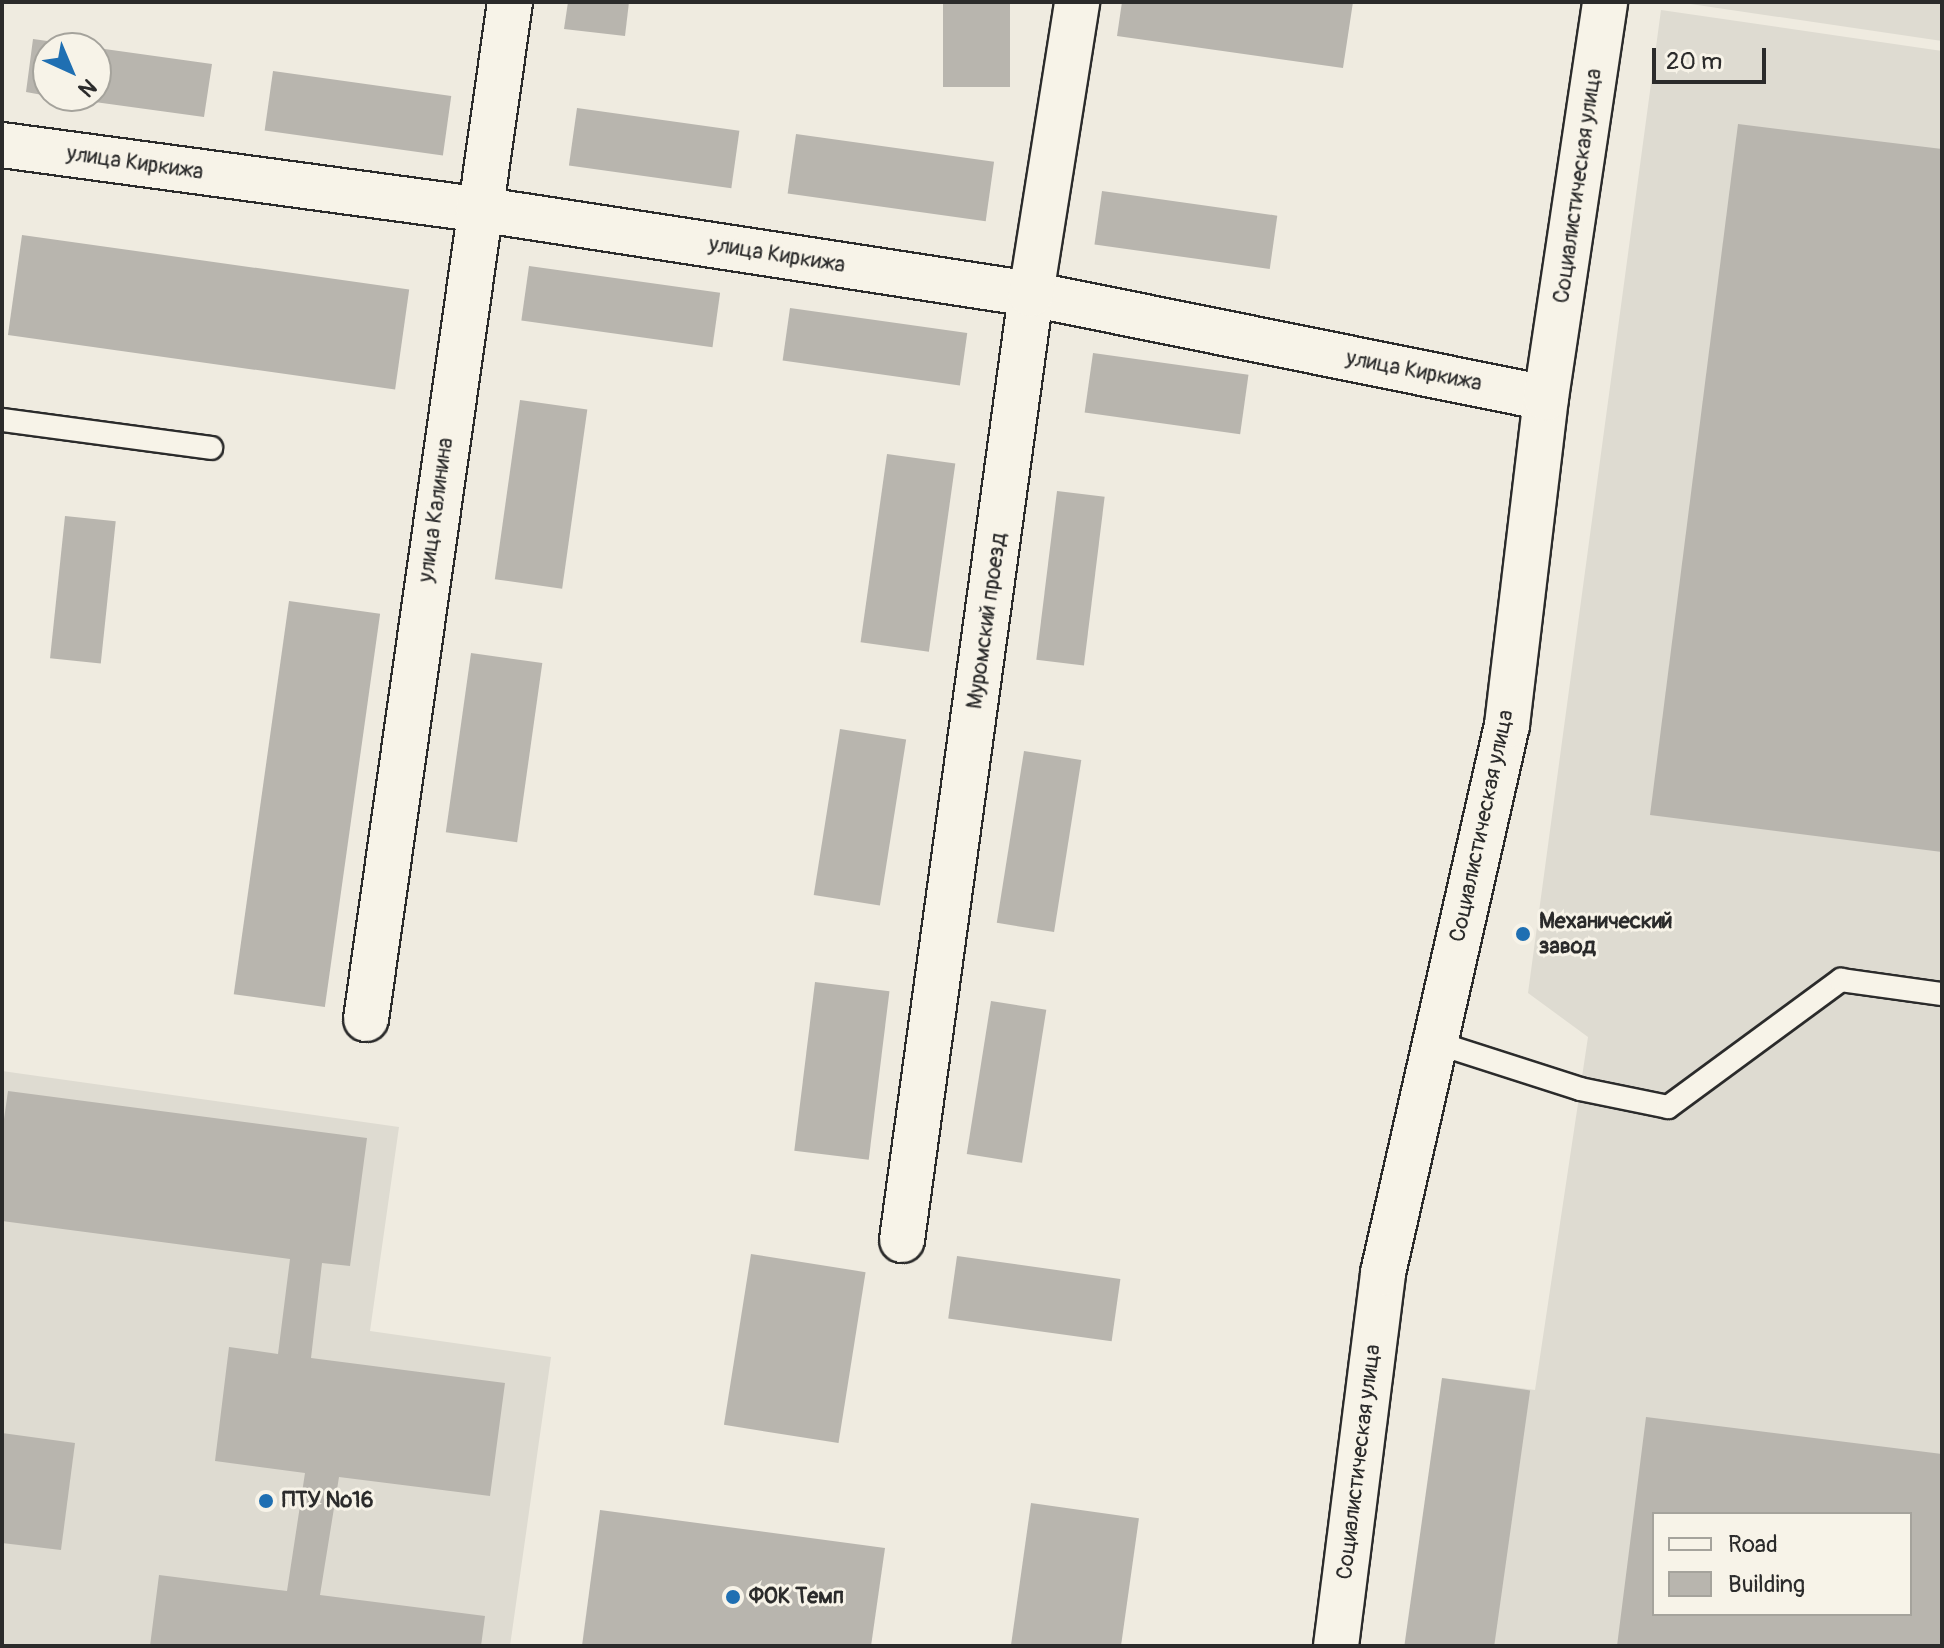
<!DOCTYPE html>
<html>
<head>
<meta charset="utf-8">
<style>
	body { margin:0 }
	#map { position:relative; width:1944px; height:1648px; overflow:hidden; background:#efebe0; font-family:Pangolin,sans-serif }
	div>[style] { position:absolute }
	.built>* { inset:0; background:#dedbd1 }
	.building>* { inset:0; background:#b8b5ae; transform-origin:0 0 }
	.roads { filter:drop-shadow(2px 0 #2b2b2b) drop-shadow(-2px 0 #2b2b2b) drop-shadow(0 2px #2b2b2b) drop-shadow(0 -2px #2b2b2b) }
	.lane>* { height:22px; margin:-11px; padding:0 11px; transform-origin:11px; border-radius:11px; background:#f7f3e8 }
	.street>* { height:44px; margin:-22px; padding:0 22px; transform-origin:22px; border-radius:22px; background:#f7f3e8 }
	.secondary>* { height:44px; margin:-22px; padding:0 22px; transform-origin:22px; border-radius:22px; background:#f7f3e8 }
	.dots>* { width:22px; height:22px; translate:-50% -50%; box-sizing:border-box; border:4px solid #f7f3e8; border-radius:50% }
	span { translate:-50% -50%; white-space:nowrap; text-align:center; line-height:1.15; -webkit-text-stroke:6px #f7f3e8; paint-order:stroke }
	.street-label { font-size:22px; color:#2b2b2b }
	.poi-label { font-size:22px; color:#2b2b2b; font-weight:700 }
	.left { translate:0 -50%; text-align:left }
	.frame { position:absolute; inset:0; border:4px solid #2b2b2b; pointer-events:none }
	.legend { position:absolute; left:1652px; top:1512px; width:260px; height:104px; box-sizing:border-box; background:#f7f3e8; border:2px solid #a5a39c; margin:0; padding:10px 14px; list-style:none; font-size:24px; color:#2b2b2b }
	.legend li { display:flex; align-items:center; gap:16px; height:40px }
	.legend b { width:40px; border:2px solid #a5a39c }
	.north { position:absolute; left:32px; top:32px; width:80px; height:80px; box-sizing:border-box; background:#f7f3e8; border:2px solid #a5a39c; border-radius:50%; rotate:136deg; font-size:22px; font-weight:700; line-height:32px; text-align:center; color:#2b2b2b }
	.north::after { content:''; display:block; margin:auto; width:28px; height:36px; background:#1f6fb2; clip-path:polygon(50% 0,100% 100%,50% 72%,0 100%) }
	.scale { position:absolute; left:1652px; top:48px; width:114px; height:36px; box-sizing:border-box; border:4px solid #2b2b2b; border-top:0; padding-left:10px; font-size:24px; line-height:28px; white-space:nowrap; color:#2b2b2b; -webkit-text-stroke:6px #f7f3e8; paint-order:stroke }
</style>
</head>
<body>
<div id="map">
	<div class="built">
		<i style="clip-path:polygon(1677px 2px,1942px 2px,1942px 41px)"></i>
		<i style="clip-path:polygon(evenodd,1661px 10px,1942px 51px,1942px 1646px,1406px 1646px,1442px 1378px,1535px 1390px,1588px 1037px,1528px 993px,1661px 10px,1654px 1514px,1910px 1514px,1910px 1614px,1654px 1614px,1654px 1514px)"></i>
		<i style="clip-path:polygon(2px 1071px,399px 1127px,370px 1331px,551px 1357px,510px 1646px,2px 1646px)"></i>
	</div>
	<div class="building">
		<i style="clip-path:polygon(568px 2px,629px 2px,625px 36px,564px 29px)"></i>
		<i style="left:943px;top:2px;width:67px;height:85px"></i>
		<i style="clip-path:polygon(1122px 2px,1353px 2px,1343px 68px,1117px 36px)"></i>
		<i style="clip-path:polygon(33px 39px,212px 64px,204px 117px,51px 96px,96px 96px,96px 48px,48px 48px,48px 96px,26px 92px)"></i>
		<i style="left:273px;top:71px;width:180px;height:60px;rotate:8deg"></i>
		<i style="left:577px;top:108px;width:164px;height:58px;rotate:8deg"></i>
		<i style="clip-path:polygon(1738px 124px,1942px 149px,1942px 852px,1650px 815px)"></i>
		<i style="left:796px;top:134px;width:200px;height:60px;rotate:8deg"></i>
		<i style="left:1102px;top:191px;width:177px;height:54px;rotate:8deg"></i>
		<i style="left:22px;top:235px;width:391px;height:101px;rotate:8deg"></i>
		<i style="left:529px;top:266px;width:193px;height:55px;rotate:8deg"></i>
		<i style="left:790px;top:308px;width:179px;height:53px;rotate:8deg"></i>
		<i style="left:1093px;top:353px;width:157px;height:60px;rotate:8deg"></i>
		<i style="left:520px;top:400px;width:68px;height:181px;rotate:8deg"></i>
		<i style="left:887px;top:454px;width:69px;height:190px;rotate:8deg"></i>
		<i style="left:1057px;top:491px;width:48px;height:170px;rotate:7deg"></i>
		<i style="left:65px;top:516px;width:51px;height:143px;rotate:6deg"></i>
		<i style="left:289px;top:601px;width:92px;height:397px;rotate:8deg"></i>
		<i style="left:471px;top:653px;width:72px;height:181px;rotate:8deg"></i>
		<i style="left:840px;top:729px;width:67px;height:168px;rotate:9deg"></i>
		<i style="left:1024px;top:751px;width:58px;height:174px;rotate:9deg"></i>
		<i style="left:815px;top:982px;width:75px;height:170px;rotate:7deg"></i>
		<i style="left:991px;top:1001px;width:56px;height:155px;rotate:9deg"></i>
		<i style="clip-path:polygon(8px 1091px,367px 1138px,350px 1266px,322px 1263px,311px 1358px,505px 1383px,490px 1496px,339px 1477px,320px 1595px,485px 1616px,481px 1646px,150px 1646px,159px 1575px,287px 1591px,305px 1473px,215px 1461px,229px 1347px,278px 1354px,290px 1259px,2px 1221px,2px 1133px)"></i>
		<i style="left:751px;top:1254px;width:116px;height:173px;rotate:9deg"></i>
		<i style="left:957px;top:1256px;width:165px;height:63px;rotate:8deg"></i>
		<i style="left:1442px;top:1378px;width:89px;height:270px;rotate:8deg"></i>
		<i style="clip-path:polygon(evenodd,1646px 1417px,1942px 1454px,1942px 1646px,1617px 1646px,1646px 1417px,1654px 1514px,1910px 1514px,1910px 1614px,1654px 1614px,1654px 1514px)"></i>
		<i style="clip-path:polygon(2px 1433px,75px 1443px,61px 1550px,2px 1543px)"></i>
		<i style="left:1031px;top:1503px;width:109px;height:144px;rotate:8deg"></i>
		<i style="clip-path:polygon(600px 1510px,885px 1548px,871px 1646px,582px 1646px)"></i>
	</div>
	<div class="roads">
		<div class="lane">
			<i style="left:2px;top:420px;width:211px;rotate:7.6deg"></i>
			<i style="left:1434px;top:1042px;width:153px;rotate:17.8deg"></i>
			<i style="left:1580px;top:1089px;width:90px;rotate:11.6deg"></i>
			<i style="left:1668px;top:1107px;width:215px;rotate:-36.3deg"></i>
			<i style="left:1841px;top:980px;width:102px;rotate:7.9deg"></i>
		</div>
		<div class="street">
			<i style="left:2px;top:145px;width:480px;rotate:7.7deg"></i>
			<i style="left:478px;top:209px;width:559px;rotate:8.74deg"></i>
			<i style="left:1031px;top:294px;width:525px;rotate:11.42deg"></i>
			<i style="left:366px;top:1019px;width:1027px;rotate:-81.94deg"></i>
			<i style="left:902px;top:1240px;width:955px;rotate:-82.23deg"></i>
			<i style="left:1031px;top:294px;width:296px;rotate:-81deg"></i>
		</div>
		<div class="secondary">
			<i style="left:1336px;top:1646px;width:376px;rotate:-82.8deg"></i>
			<i style="left:1383px;top:1273px;width:562px;rotate:-77.25deg"></i>
			<i style="left:1507px;top:725px;width:329px;rotate:-83.2deg"></i>
			<i style="left:1546px;top:398px;width:400px;rotate:-81.5deg"></i>
		</div>
	</div>
	<div class="dots">
		<i style="left:1523px;top:934px;background:#1f6fb2"></i>
		<i style="left:266px;top:1501px;background:#1f6fb2"></i>
		<i style="left:733px;top:1597px;background:#1f6fb2"></i>
	</div>
	<div class="street-label">
		<span style="left:135px;top:163px;rotate:8deg">улица Киркижа</span>
		<span style="left:1578px;top:186px;rotate:-82deg">Социалистическая улица</span>
		<span style="left:777px;top:255px;rotate:9deg">улица Киркижа</span>
		<span style="left:1414px;top:371px;rotate:11deg">улица Киркижа</span>
		<span style="left:436px;top:510px;rotate:-82deg">улица Калинина</span>
		<span style="left:987px;top:621px;rotate:-82deg">Муромский проезд</span>
		<span style="left:1482px;top:826px;rotate:-78deg">Социалистическая улица</span>
		<span style="left:1359px;top:1462px;rotate:-83deg">Социалистическая улица</span>
	</div>
	<div class="poi-label">
		<span class="left" style="left:1539px;top:934px">Механический<br>завод</span>
		<span class="left" style="left:282px;top:1501px">ПТУ №16</span>
		<span class="left" style="left:749px;top:1597px">ФОК Темп</span>
	</div>
	<div class="frame"></div>
	<ul class="legend">
	<li><b style="height:10px;background:#f7f3e8"></b>Road</li>
	<li><b style="height:22px;background:#b8b5ae"></b>Building</li>
	</ul>
	<div class="north">N</div>
	<div class="scale">20 m</div>
</div>
</body>
</html>
